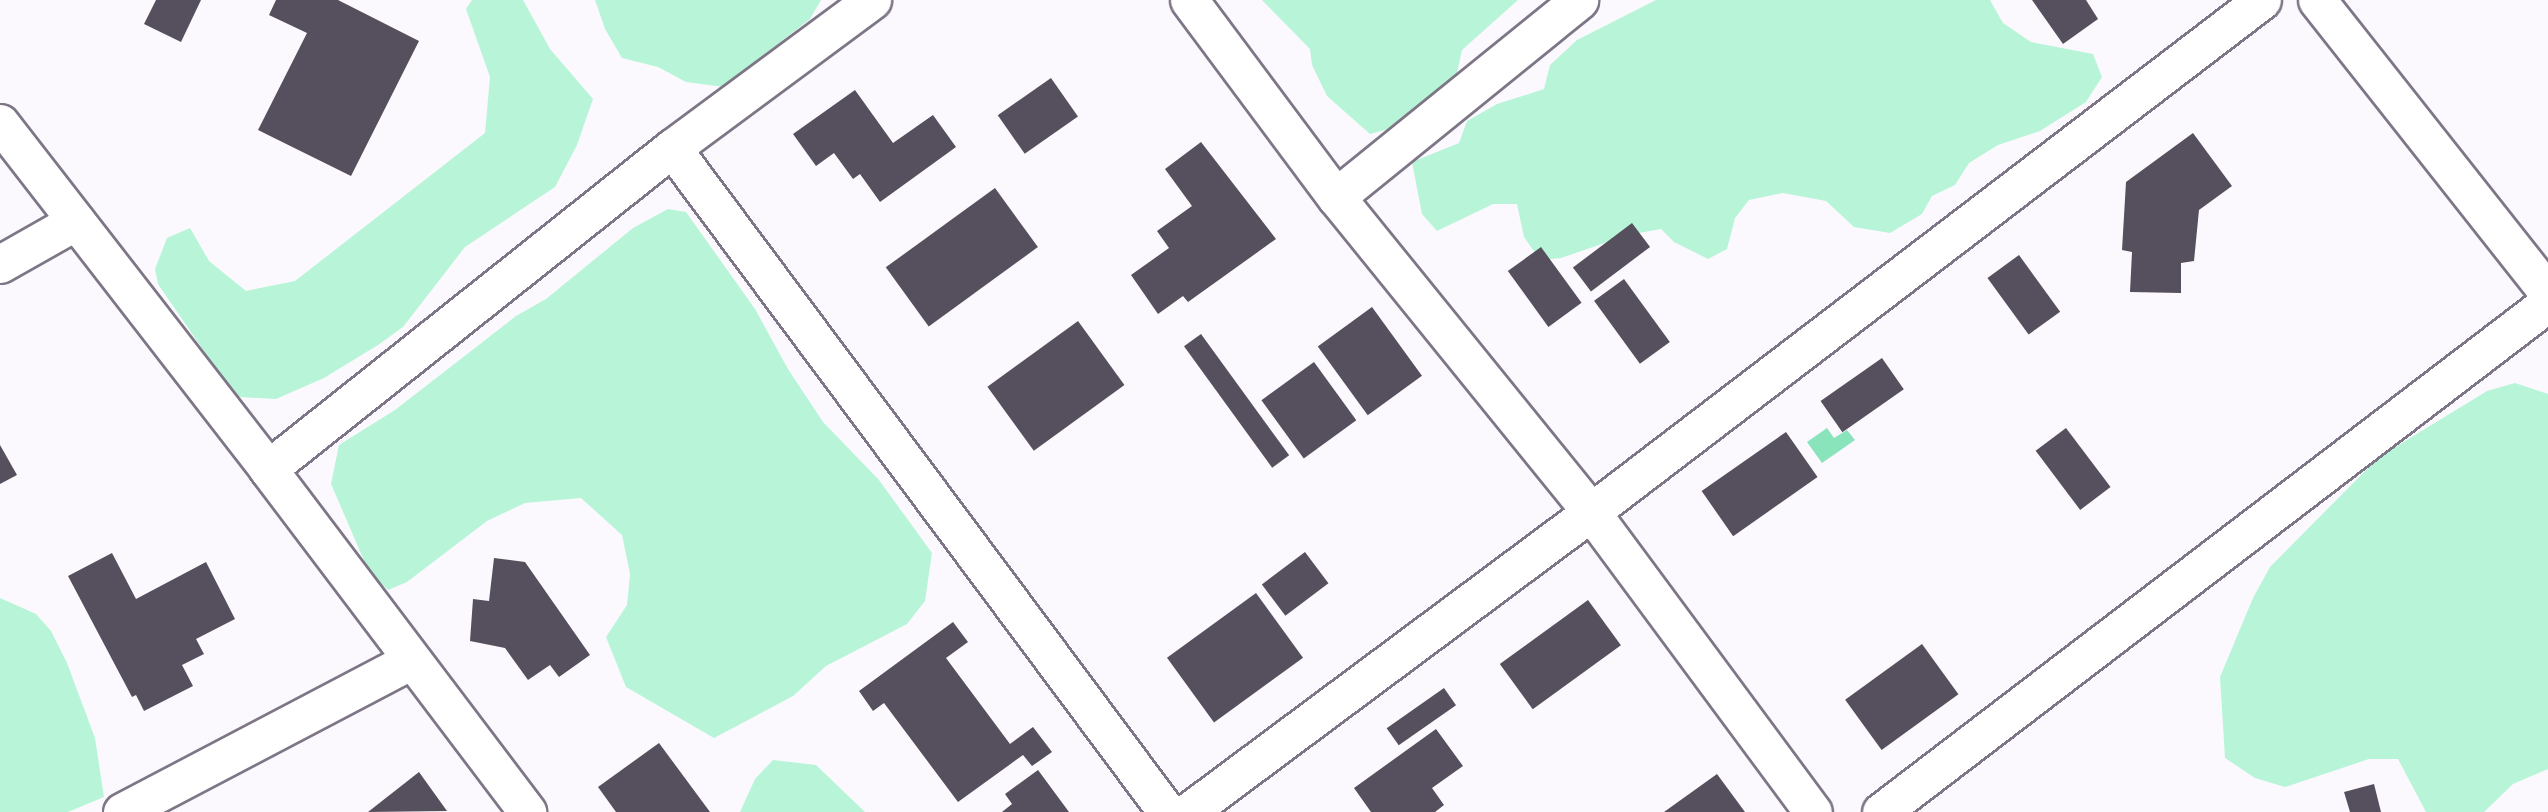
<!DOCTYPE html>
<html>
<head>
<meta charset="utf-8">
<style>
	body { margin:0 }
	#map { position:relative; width:2548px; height:812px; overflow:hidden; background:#fbf9fd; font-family:"Roboto Condensed",sans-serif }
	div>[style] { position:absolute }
	.green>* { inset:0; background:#b8f5d8 }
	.water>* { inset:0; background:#89e3bb }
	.building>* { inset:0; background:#564f5d; transform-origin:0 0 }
	.roads { filter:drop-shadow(2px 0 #7e7686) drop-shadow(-2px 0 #7e7686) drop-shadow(0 2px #7e7686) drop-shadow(0 -2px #7e7686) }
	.minor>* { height:37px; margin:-18.5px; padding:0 18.5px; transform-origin:18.5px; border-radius:18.5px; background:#fff }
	span { translate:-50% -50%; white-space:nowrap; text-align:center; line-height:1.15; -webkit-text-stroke:7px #fbf9fd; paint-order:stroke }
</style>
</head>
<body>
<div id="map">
	<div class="green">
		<i style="clip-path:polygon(472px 0,523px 0,550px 49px,593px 99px,577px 145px,555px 187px,465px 247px,403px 327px,378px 345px,324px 378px,276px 399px,239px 397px,223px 379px,158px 284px,155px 269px,167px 238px,190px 228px,209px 261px,246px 291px,295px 281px,485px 133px,490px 77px,466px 9px)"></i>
		<i style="clip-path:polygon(595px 0,821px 0,810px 19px,755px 62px,732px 88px,686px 82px,658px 67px,622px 58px,605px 29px)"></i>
		<i style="clip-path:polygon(1262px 0,1518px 0,1462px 50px,1457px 73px,1426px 111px,1396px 127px,1370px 134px,1327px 96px,1312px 65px,1310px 49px)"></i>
		<i style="clip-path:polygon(1656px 0,1990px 0,2003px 23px,2031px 42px,2093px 54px,2102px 77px,2086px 102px,2040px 131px,1998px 145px,1969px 163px,1955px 185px,1932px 196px,1922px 214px,1890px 233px,1854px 227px,1826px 201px,1783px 193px,1749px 200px,1735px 218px,1727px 249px,1708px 259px,1674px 242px,1661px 229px,1628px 235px,1561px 258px,1540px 260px,1524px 237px,1517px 204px,1493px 204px,1437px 231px,1422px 214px,1412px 162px,1459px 143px,1467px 121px,1497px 104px,1544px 89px,1550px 65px,1577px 40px)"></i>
		<i style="clip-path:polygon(668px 209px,686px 212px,755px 309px,788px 369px,823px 422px,879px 480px,932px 553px,925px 601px,907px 624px,826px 666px,793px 696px,714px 738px,626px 687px,606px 637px,627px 605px,630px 574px,622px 535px,581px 498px,525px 503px,487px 521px,407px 582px,388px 590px,369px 572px,331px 484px,339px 445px,395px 410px,516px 316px,546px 299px,633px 228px)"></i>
		<i style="clip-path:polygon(2515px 383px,2548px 394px,2548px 769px,2513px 784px,2484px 812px,2426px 812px,2398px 759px,2369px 759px,2285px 787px,2255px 778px,2225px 758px,2220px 677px,2253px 598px,2270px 567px,2379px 457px,2487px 391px)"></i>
		<i style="clip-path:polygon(0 598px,36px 614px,51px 631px,67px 663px,95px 738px,104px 797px,68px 812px,0 812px)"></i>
		<i style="clip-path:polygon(773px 760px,816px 765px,865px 812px,740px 812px,755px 779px)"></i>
	</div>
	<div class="water">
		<i style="clip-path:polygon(1827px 428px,1834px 438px,1847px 430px,1855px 440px,1822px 463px,1807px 442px)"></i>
	</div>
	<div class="building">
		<i style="clip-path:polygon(156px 0,201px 0,181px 42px,144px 24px)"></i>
		<i style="clip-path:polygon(276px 0,338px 0,419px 41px,351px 176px,258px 130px,307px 33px,269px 15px)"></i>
		<i style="clip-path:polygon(2032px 0,2086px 0,2098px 19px,2063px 44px)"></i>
		<i style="left:1051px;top:78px;width:47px;height:65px;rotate:55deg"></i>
		<i style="clip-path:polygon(855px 90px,893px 143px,933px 115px,956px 147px,880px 202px,860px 174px,853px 179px,834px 153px,816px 166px,793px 134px)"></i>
		<i style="clip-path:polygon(2193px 133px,2232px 186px,2199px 210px,2194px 261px,2181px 263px,2181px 293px,2130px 292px,2132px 252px,2122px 250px,2126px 182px)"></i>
		<i style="clip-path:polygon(1201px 142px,1276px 239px,1188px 302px,1183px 296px,1158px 314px,1131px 275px,1169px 248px,1157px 231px,1192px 206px,1165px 169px)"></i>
		<i style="left:995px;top:188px;width:73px;height:135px;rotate:54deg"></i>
		<i style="left:1632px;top:223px;width:30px;height:74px;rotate:53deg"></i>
		<i style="left:1541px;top:247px;width:69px;height:41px;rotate:54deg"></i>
		<i style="left:2019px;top:255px;width:70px;height:39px;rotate:54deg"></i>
		<i style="left:1624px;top:279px;width:78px;height:37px;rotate:54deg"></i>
		<i style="left:1372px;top:307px;width:85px;height:67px;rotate:54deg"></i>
		<i style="left:1078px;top:321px;width:79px;height:112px;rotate:54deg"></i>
		<i style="left:1201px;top:334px;width:150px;height:21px;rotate:54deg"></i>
		<i style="left:1882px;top:358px;width:38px;height:75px;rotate:55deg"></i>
		<i style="left:1314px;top:362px;width:72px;height:65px;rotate:54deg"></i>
		<i style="left:2066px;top:428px;width:74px;height:38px;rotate:53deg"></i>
		<i style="left:1786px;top:432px;width:55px;height:103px;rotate:55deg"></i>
		<i style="clip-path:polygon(0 445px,17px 475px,0 484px)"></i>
		<i style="left:1305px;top:552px;width:39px;height:54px;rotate:53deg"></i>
		<i style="clip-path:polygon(112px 553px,136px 599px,206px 562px,235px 619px,196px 639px,204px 654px,182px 665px,193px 686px,144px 711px,136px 695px,132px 697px,68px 576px)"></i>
		<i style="clip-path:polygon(494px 558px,525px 562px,590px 655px,559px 677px,550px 665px,528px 680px,505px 648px,470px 641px,473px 599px,489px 601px)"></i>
		<i style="left:1256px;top:593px;width:80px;height:110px;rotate:54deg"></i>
		<i style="left:1588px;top:600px;width:56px;height:109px;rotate:54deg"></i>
		<i style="clip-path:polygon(953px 622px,968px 642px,946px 658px,1010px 744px,1033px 727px,1052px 752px,1032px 766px,1023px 755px,958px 802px,884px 703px,873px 711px,859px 691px)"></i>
		<i style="left:1922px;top:644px;width:62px;height:95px;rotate:54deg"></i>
		<i style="left:1444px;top:688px;width:21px;height:70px;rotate:55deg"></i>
		<i style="clip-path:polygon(1436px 729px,1463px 766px,1432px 788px,1444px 805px,1435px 812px,1371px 812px,1354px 788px)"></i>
		<i style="clip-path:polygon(659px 743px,710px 812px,616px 812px,598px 787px)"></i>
		<i style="clip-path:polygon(1038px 770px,1069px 812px,1002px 812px,1012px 804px,1005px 794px)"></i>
		<i style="clip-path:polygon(419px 772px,447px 811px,368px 812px)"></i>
		<i style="clip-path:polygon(1717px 774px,1745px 812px,1664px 812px)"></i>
		<i style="clip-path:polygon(2374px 784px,2381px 812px,2350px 812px,2344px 792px)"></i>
	</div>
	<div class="roads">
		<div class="minor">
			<i style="left:1189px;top:0;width:246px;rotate:53.3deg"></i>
			<i style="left:1336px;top:197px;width:405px;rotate:51deg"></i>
			<i style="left:1591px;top:512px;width:373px;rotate:53.5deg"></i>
			<i style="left:2317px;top:0;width:373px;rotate:51.7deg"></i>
			<i style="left:0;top:123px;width:438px;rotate:52.2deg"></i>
			<i style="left:268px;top:469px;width:430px;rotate:52.9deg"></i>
			<i style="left:672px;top:148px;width:828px;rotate:53.3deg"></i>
			<i style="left:1336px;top:197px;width:313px;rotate:-39deg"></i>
			<i style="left:0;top:264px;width:87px;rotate:-29.5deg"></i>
			<i style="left:268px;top:469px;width:516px;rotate:-38.47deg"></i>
			<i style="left:672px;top:148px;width:249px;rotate:-36.5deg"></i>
			<i style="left:122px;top:812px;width:327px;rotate:-27.7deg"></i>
			<i style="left:1188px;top:812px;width:502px;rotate:-36.66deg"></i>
			<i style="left:1591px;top:512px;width:844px;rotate:-37.35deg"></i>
			<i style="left:1881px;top:812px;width:839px;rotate:-37.35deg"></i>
		</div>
	</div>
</div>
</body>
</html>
